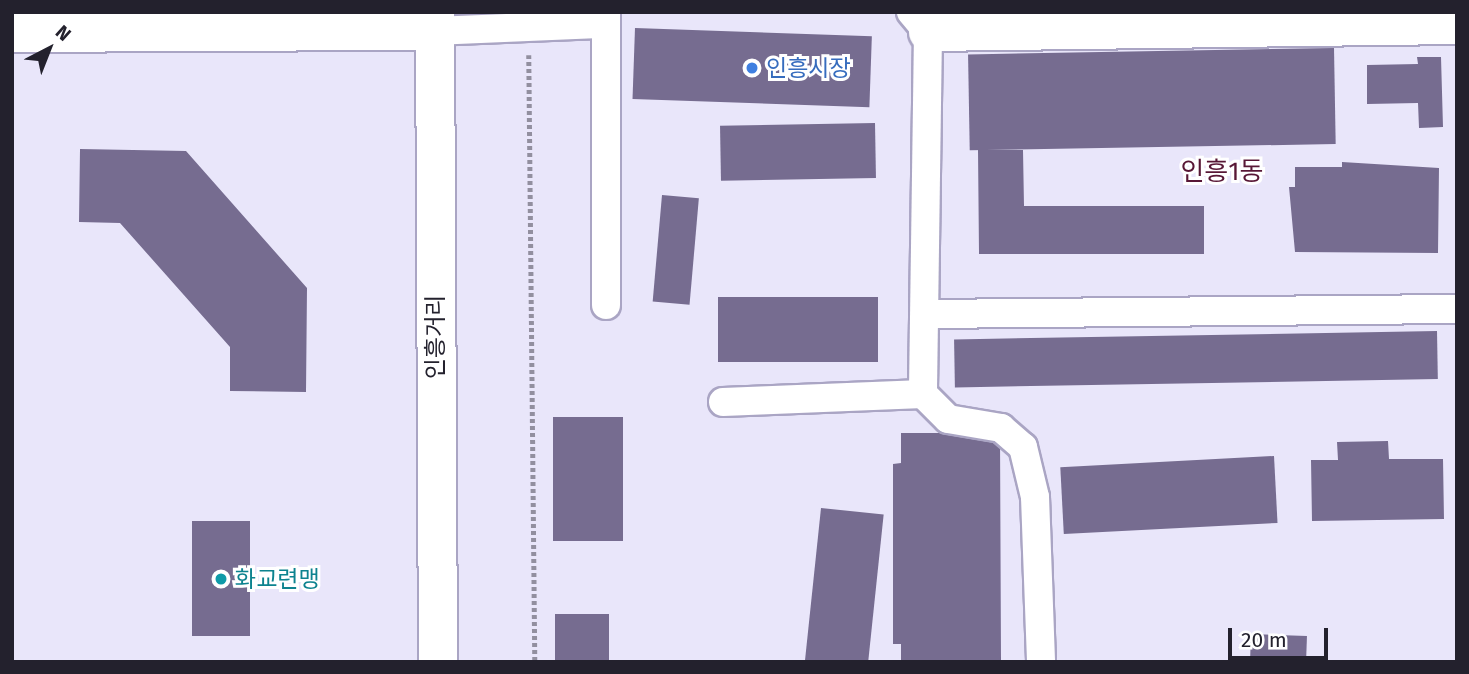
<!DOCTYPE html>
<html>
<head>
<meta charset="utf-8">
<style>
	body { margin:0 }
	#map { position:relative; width:1469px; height:674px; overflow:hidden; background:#e9e6fa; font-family:"Fira Sans","Noto Sans KR",sans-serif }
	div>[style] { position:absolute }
	.building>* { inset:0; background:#766c90; transform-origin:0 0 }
	.path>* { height:4.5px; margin-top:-2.25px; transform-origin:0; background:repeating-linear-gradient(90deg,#928f9f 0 3.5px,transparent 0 7px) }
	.roads { filter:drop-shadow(2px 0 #aaa5c4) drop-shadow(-2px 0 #aaa5c4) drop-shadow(0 2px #aaa5c4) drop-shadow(0 -2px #aaa5c4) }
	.street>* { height:28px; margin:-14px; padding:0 14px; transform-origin:14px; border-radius:14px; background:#fff }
	.secondary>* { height:38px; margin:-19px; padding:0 19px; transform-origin:19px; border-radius:19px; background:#fff }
	.dots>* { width:19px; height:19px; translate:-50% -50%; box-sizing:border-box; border:4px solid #fff; border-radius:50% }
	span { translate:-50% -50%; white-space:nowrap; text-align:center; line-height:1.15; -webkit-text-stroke:6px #fff; paint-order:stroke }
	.shop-label { font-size:23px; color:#366cbe }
	.left { translate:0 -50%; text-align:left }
	.street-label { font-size:23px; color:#23212d }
	.culture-label { font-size:23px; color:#0d838f }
	.quarter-label { font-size:26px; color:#581736 }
	.frame { position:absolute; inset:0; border:14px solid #23212d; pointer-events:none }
	.north { position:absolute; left:14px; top:14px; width:70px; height:70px; -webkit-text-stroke:5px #fff; paint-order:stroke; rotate:42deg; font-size:19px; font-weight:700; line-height:28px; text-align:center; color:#23212d }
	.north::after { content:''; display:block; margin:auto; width:24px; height:32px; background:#23212d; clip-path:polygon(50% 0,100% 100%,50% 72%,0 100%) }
	.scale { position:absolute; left:1228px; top:628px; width:100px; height:32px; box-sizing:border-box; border:4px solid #23212d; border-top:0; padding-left:9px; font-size:21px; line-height:24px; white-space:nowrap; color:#23212d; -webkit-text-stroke:5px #fff; paint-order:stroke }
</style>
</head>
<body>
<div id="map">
	<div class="building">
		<i style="left:635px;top:28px;width:237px;height:71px;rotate:2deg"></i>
		<i style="left:1334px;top:48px;width:96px;height:366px;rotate:89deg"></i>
		<i style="clip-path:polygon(1417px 57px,1441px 57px,1443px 127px,1419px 128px,1418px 103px,1367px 104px,1367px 65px,1418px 64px)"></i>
		<i style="left:875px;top:123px;width:55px;height:155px;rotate:89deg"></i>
		<i style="clip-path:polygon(80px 149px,186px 151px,307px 288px,306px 392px,230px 391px,230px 347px,120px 223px,79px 222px)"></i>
		<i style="clip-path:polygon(978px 150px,1023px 150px,1024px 206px,1204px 206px,1204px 254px,979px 254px)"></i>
		<i style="clip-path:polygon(1342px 162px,1439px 168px,1438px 253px,1295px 252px,1289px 187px,1295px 187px,1295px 167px,1342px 167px)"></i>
		<i style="left:662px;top:195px;width:37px;height:107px;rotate:5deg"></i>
		<i style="left:718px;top:297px;width:160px;height:65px"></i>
		<i style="left:1437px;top:331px;width:48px;height:483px;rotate:89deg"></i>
		<i style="left:553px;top:417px;width:70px;height:124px"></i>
		<i style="clip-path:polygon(901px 433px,1000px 433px,1001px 662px,901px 662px,901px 644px,893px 644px,893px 464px,901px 463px)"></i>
		<i style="clip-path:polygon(1388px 441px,1389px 459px,1443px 459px,1444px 519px,1312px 521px,1311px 460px,1338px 460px,1337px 442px)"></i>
		<i style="left:1274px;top:456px;width:67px;height:214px;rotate:87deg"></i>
		<i style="left:821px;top:508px;width:63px;height:155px;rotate:6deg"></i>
		<i style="left:192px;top:521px;width:58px;height:115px"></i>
		<i style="left:555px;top:614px;width:54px;height:48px"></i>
		<i style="left:1251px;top:634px;width:56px;height:28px;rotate:2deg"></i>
	</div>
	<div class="path">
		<i style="left:529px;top:55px;width:607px;rotate:89.43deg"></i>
	</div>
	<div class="roads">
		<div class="street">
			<i style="left:606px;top:12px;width:293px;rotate:90deg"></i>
			<i style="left:911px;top:12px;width:26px;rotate:50deg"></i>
			<i style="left:928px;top:32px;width:362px;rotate:90.8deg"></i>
			<i style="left:435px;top:31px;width:168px;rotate:-2.4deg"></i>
			<i style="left:925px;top:314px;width:532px;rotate:-0.54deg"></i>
			<i style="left:723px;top:402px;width:200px;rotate:-2.3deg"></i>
			<i style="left:923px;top:394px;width:35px;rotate:45deg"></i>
			<i style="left:948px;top:419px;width:54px;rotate:9.6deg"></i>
			<i style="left:1001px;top:428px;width:29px;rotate:41deg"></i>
			<i style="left:1023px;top:447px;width:51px;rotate:76.5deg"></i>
			<i style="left:1035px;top:497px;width:165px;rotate:87.9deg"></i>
		</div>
		<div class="secondary">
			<i style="left:435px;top:12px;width:650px;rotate:89.74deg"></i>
			<i style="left:928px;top:32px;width:529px;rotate:-0.76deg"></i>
			<i style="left:12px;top:33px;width:423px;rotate:-0.3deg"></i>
		</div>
	</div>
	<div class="dots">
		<i style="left:752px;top:68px;background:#3f7fe0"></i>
		<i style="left:221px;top:579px;background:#0f9aa8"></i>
	</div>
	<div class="shop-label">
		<span class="left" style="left:766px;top:68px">인흥시장</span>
	</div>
	<div class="street-label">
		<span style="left:435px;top:337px;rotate:-90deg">인흥거리</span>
	</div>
	<div class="culture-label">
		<span class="left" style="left:235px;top:579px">화교련맹</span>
	</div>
	<div class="quarter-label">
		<span style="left:1222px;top:172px">인흥1동</span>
	</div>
	<div class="frame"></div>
	<div class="north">N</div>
	<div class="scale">20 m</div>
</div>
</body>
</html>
